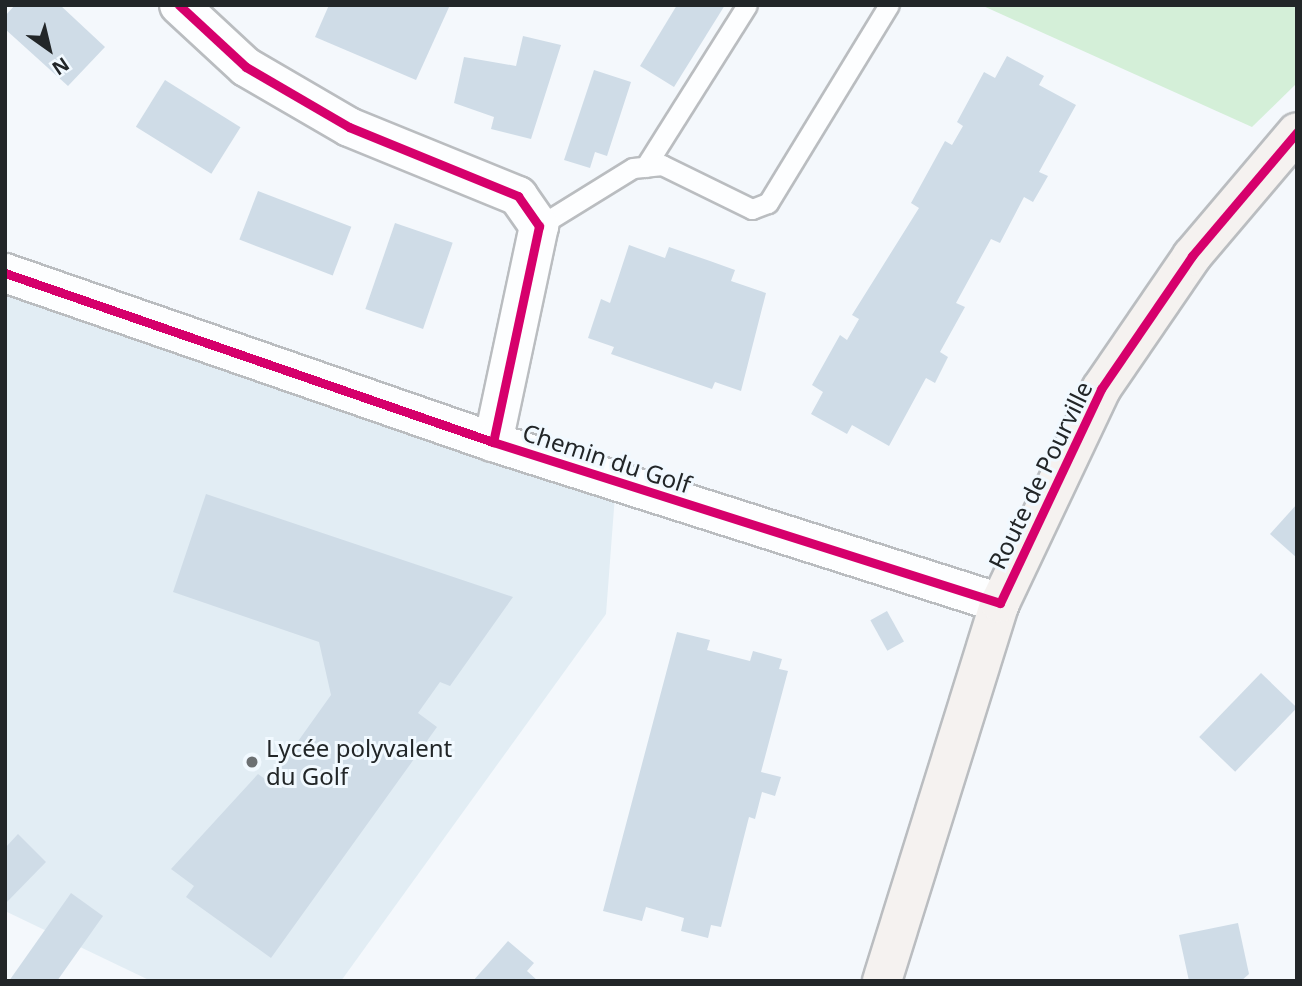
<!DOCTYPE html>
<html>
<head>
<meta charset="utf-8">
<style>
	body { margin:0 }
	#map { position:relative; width:1302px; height:986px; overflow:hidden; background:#f4f8fc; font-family:"Noto Sans",sans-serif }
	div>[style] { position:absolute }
	.built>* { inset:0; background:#e2edf4 }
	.green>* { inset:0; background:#d4efd8 }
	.building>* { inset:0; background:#cfdce7; transform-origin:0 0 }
	.roads { filter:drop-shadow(2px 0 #babdc0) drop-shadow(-2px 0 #babdc0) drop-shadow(0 2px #babdc0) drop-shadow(0 -2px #babdc0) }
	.service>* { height:19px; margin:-9.5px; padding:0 9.5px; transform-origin:9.5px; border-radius:9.5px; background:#fdfeff }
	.minor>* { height:38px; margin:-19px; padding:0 19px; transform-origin:19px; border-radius:19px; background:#fdfeff }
	.secondary>* { height:38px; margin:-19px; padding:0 19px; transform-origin:19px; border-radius:19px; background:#f5f2f0 }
	.cycleway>* { height:9px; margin:-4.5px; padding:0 4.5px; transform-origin:4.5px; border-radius:4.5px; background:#d6006c }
	.dots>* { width:19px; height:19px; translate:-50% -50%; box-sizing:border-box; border:4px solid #f1f9ff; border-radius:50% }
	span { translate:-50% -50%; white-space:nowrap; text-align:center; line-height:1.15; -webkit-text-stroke:6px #f1f9ff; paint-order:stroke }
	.street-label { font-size:24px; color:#222628 }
	.poi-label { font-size:24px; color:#222628 }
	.left { translate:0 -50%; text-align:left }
	.frame { position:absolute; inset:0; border:7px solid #222628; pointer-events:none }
	.north { position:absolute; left:14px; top:14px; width:70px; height:70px; -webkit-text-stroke:5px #f1f9ff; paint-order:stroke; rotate:146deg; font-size:19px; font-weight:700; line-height:28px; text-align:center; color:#222628 }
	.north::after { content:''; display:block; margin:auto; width:24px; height:32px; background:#222628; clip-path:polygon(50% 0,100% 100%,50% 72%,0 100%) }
</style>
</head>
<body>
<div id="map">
	<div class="built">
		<i style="clip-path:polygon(5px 262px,616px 482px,606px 614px,341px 981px,151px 981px,5px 911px)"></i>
	</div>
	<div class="green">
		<i style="clip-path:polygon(981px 5px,1297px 5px,1297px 83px,1252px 127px)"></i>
	</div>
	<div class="building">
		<i style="clip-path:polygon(15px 5px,60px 5px,105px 47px,68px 86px,5px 29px,5px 16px)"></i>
		<i style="clip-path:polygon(329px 5px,450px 5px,416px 80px,315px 37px)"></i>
		<i style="clip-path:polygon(677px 5px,725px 5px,674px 87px,640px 66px)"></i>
		<i style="clip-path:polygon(523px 36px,561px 45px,531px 139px,491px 129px,494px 117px,454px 103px,464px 57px,516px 66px)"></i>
		<i style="clip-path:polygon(1007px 56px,1044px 76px,1039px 85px,1076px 105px,1039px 172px,1048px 176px,1033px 202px,1024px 197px,1000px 243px,991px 239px,956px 303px,965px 307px,940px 352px,948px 357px,935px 383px,926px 378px,889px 446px,852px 425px,847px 434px,811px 414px,823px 392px,812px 385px,840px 335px,847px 340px,859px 319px,852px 315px,919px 208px,911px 203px,945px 141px,952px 145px,963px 126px,957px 122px,984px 72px,995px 78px)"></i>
		<i style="clip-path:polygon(594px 70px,631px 82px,607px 156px,595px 152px,590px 168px,564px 160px)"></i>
		<i style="left:165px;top:80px;width:89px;height:55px;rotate:32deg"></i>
		<i style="left:258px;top:191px;width:100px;height:52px;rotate:21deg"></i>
		<i style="left:395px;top:223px;width:61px;height:91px;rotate:19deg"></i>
		<i style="clip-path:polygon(629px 245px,665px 258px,669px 247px,710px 261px,735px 270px,731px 281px,766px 293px,741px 391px,715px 382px,712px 389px,611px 354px,614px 347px,588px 338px,601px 299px,610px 303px)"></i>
		<i style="clip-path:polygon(206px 494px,513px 597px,450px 686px,440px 682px,418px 713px,437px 727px,271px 958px,186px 897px,194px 886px,171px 869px,258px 774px,269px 782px,331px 695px,319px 642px,173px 592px)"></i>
		<i style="clip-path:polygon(1297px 504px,1297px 558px,1270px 534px)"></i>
		<i style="left:887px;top:611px;width:35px;height:19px;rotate:61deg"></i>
		<i style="clip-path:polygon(677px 632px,710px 640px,707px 650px,750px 661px,753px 651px,782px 659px,779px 669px,788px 671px,761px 772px,781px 777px,775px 796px,762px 792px,755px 819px,749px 817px,721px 927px,711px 925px,708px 938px,681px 931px,684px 918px,646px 907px,642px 921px,603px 911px)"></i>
		<i style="left:1261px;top:673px;width:50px;height:89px;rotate:44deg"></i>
		<i style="clip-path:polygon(18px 834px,46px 862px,5px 904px,5px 848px)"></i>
		<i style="clip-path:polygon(71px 893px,103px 916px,57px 981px,9px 981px)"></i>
		<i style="clip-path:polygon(1238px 923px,1249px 974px,1241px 981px,1189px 981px,1179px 935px)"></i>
		<i style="clip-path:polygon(508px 941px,534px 963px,527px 971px,538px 981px,473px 981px)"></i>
	</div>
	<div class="roads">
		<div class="service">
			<i style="left:645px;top:167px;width:191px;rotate:-57.8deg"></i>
			<i style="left:539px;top:226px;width:110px;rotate:-31.7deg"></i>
			<i style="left:633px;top:168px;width:29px;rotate:-6deg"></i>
			<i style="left:662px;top:165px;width:100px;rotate:26.1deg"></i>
			<i style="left:752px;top:209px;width:17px;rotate:-21deg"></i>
			<i style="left:768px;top:203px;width:232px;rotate:-58.6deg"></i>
		</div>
		<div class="minor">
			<i style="left:179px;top:5px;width:91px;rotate:42.8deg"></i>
			<i style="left:246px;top:67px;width:119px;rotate:30.2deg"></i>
			<i style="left:349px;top:127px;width:183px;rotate:22.2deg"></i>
			<i style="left:518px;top:196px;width:37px;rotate:55deg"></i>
			<i style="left:539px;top:226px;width:221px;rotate:102deg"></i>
			<i style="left:5px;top:273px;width:516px;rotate:19.1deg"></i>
			<i style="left:493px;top:442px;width:532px;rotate:17.62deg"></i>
		</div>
		<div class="secondary">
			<i style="left:882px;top:981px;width:396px;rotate:-72.7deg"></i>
			<i style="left:1000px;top:603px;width:237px;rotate:-64.7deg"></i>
			<i style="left:1101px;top:389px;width:161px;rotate:-55.6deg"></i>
			<i style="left:1192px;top:256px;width:162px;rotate:-49.7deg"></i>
		</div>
	</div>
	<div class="cycleway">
		<i style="left:179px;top:5px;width:91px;rotate:42.8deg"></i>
		<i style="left:246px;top:67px;width:119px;rotate:30.2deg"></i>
		<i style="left:349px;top:127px;width:183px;rotate:22.2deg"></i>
		<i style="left:518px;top:196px;width:37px;rotate:55deg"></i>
		<i style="left:539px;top:226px;width:221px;rotate:102deg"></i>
		<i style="left:5px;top:273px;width:516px;rotate:19.1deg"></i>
		<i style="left:493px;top:442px;width:532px;rotate:17.62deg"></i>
		<i style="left:1000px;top:603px;width:237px;rotate:-64.7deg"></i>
		<i style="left:1101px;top:389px;width:161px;rotate:-55.6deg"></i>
		<i style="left:1192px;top:256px;width:162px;rotate:-49.7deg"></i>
	</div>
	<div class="dots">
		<i style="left:252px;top:762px;background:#6c7072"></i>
	</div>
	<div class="street-label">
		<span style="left:607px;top:458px;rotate:18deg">Chemin du Golf</span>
		<span style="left:1040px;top:475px;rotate:-64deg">Route de Pourville</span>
	</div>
	<div class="poi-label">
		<span class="left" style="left:266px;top:762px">Lycée polyvalent<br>du Golf</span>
	</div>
	<div class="frame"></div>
	<div class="north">N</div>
</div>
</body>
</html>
